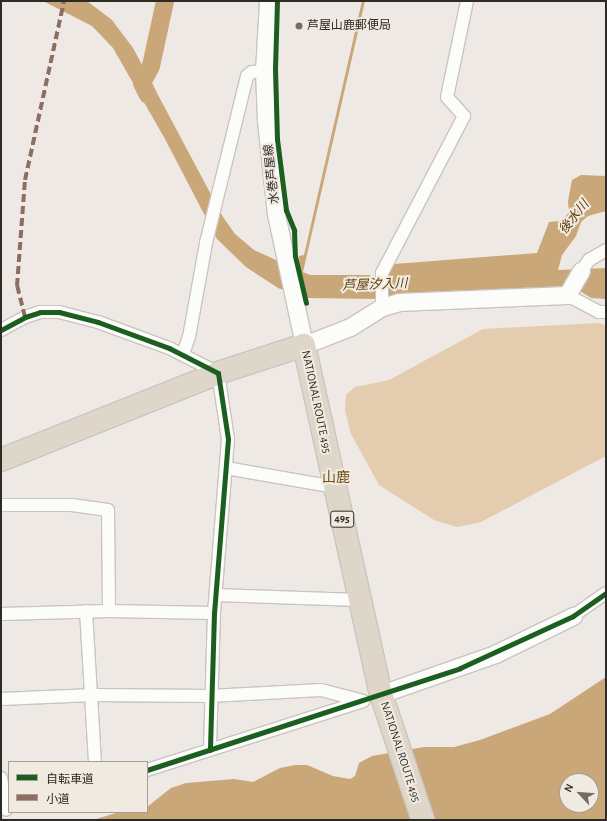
<!DOCTYPE html>
<html>
<head>
<meta charset="utf-8">
<style>
	body { margin:0 }
	#map { position:relative; width:607px; height:821px; overflow:hidden; background:#eee9e4; font-family:"Alegreya Sans","Noto Sans JP",sans-serif }
	div>[style] { position:absolute }
	.green>* { inset:0; background:#e4ccae }
	.water>* { inset:0; background:#c9a778 }
	.river>* { height:18px; margin:-9px; padding:0 9px; transform-origin:9px; border-radius:9px; background:#c9a778 }
	.roads { filter:drop-shadow(1px 0 #c8c5c1) drop-shadow(-1px 0 #c8c5c1) drop-shadow(0 1px #c8c5c1) drop-shadow(0 -1px #c8c5c1) }
	.street>* { height:12px; margin:-6px; padding:0 6px; transform-origin:6px; border-radius:6px; background:#fcfcfb }
	.secondary>* { height:17px; margin:-8.5px; padding:0 8.5px; transform-origin:8.5px; border-radius:8.5px; background:#fcfcfb }
	.highway>* { height:22px; margin:-11px; padding:0 11px; transform-origin:11px; border-radius:11px; background:#dfd6ca }
	.quiet>* { height:4px; margin-top:-2px; transform-origin:0; background:repeating-linear-gradient(90deg,#8d6e63 0 8px,transparent 0 12px) }
	.cycleway>* { height:5px; margin:-2.5px; padding:0 2.5px; transform-origin:2.5px; border-radius:2.5px; background:#1b5e20 }
	.dots>* { width:11px; height:11px; translate:-50% -50%; box-sizing:border-box; border:2px solid #f1eae1; border-radius:50% }
	span { translate:-50% -50%; white-space:nowrap; text-align:center; line-height:1.15; -webkit-text-stroke:4px #f1eae1; paint-order:stroke }
	.shield-label span { padding:1px 3px; background:#f1eae1; border:1px solid; border-radius:3px; -webkit-text-stroke-width:0 }
	.shield-label { font-size:11px; color:#2d2b27; font-weight:700 }
	.poi-label { font-size:12px; color:#2d2b27 }
	.left { translate:0 -50%; text-align:left }
	.street-label { font-size:12px; color:#2d2b27 }
	.water-label { font-size:13px; color:#5f400a; font-style:italic }
	.quarter-label { font-size:14px; color:#6e4d1a }
	.frame { position:absolute; inset:0; border:2px solid #2d2b27; pointer-events:none }
	.legend { position:absolute; left:8px; top:761px; width:140px; height:52px; box-sizing:border-box; background:#f1eae1; border:1px solid #a39e97; margin:0; padding:5px 7px; list-style:none; font-size:12px; color:#2d2b27 }
	.legend li { display:flex; align-items:center; gap:8px; height:20px }
	.legend b { width:20px; border:1px solid #a39e97 }
	.north { position:absolute; left:559px; top:773px; width:40px; height:40px; box-sizing:border-box; background:#f1eae1; border:1px solid #a39e97; border-radius:50%; rotate:296deg; font-size:11px; font-weight:700; line-height:16px; text-align:center; color:#2d2b27 }
	.north::after { content:''; display:block; margin:auto; width:14px; height:18px; background:#716e69; clip-path:polygon(50% 0,100% 100%,50% 72%,0 100%) }
</style>
</head>
<body>
<div id="map">
	<div class="green">
		<i style="clip-path:polygon(598px 323px,606px 325px,606px 456px,481px 522px,457px 527px,434px 520px,379px 485px,351px 434px,345px 410px,346px 395px,355px 387px,389px 380px,483px 329px)"></i>
	</div>
	<div class="water">
		<i style="clip-path:polygon(43px 1px,87px 1px,112px 20px,133px 48px,223px 217px,235px 234px,254px 250px,300px 271px,299px 256px,304px 255px,362px 1px,365px 1px,303px 272px,310px 275px,369px 275px,378px 281px,388px 276px,394px 264px,537px 253px,549px 222px,560px 221px,569px 213px,568px 201px,572px 180px,581px 175px,606px 176px,606px 211px,588px 216px,581px 222px,576px 236px,562px 255px,558px 270px,606px 268px,606px 299px,591px 298px,580px 291px,559px 288px,377px 299px,306px 298px,278px 288px,246px 267px,217px 239px,165px 139px,113px 48px,92px 26px)"></i>
		<i style="clip-path:polygon(evenodd,606px 677px,606px 820px,93px 820px,119px 812px,147px 812px,147px 807px,171px 788px,186px 783px,234px 779px,253px 782px,280px 768px,295px 765px,307px 765px,333px 776px,350px 779px,355px 776px,359px 763px,372px 756px,424px 747px,454px 747px,480px 740px,550px 714px,606px 677px,567px 781px,591px 781px,591px 805px,567px 805px,567px 781px)"></i>
	</div>
	<div class="river">
		<i style="left:148px;top:95px;width:13px;rotate:-117deg"></i>
		<i style="left:142px;top:83px;width:19px;rotate:-62deg"></i>
		<i style="left:151px;top:66px;width:66px;rotate:-77.8deg"></i>
	</div>
	<div class="roads">
		<div class="street">
			<i style="left:581px;top:271px;width:14px;rotate:-54deg"></i>
			<i style="left:589px;top:260px;width:20px;rotate:-30deg"></i>
			<i style="left:567px;top:295px;width:36px;rotate:28deg"></i>
			<i style="left:599px;top:312px;width:7px"></i>
			<i style="left:382px;top:307px;width:34px;rotate:-90deg"></i>
			<i style="left:382px;top:273px;width:177px;rotate:-62.4deg"></i>
			<i style="left:464px;top:116px;width:25px;rotate:-132deg"></i>
			<i style="left:447px;top:97px;width:98px;rotate:-78.2deg"></i>
			<i style="left:1px;top:330px;width:27px;rotate:-28deg"></i>
			<i style="left:25px;top:317px;width:16px;rotate:-18deg"></i>
			<i style="left:40px;top:312px;width:19px"></i>
			<i style="left:59px;top:312px;width:40px;rotate:14.4deg"></i>
			<i style="left:98px;top:322px;width:76px;rotate:20.1deg"></i>
			<i style="left:169px;top:348px;width:55px;rotate:27deg"></i>
			<i style="left:218px;top:373px;width:67px;rotate:81.4deg"></i>
			<i style="left:228px;top:439px;width:175px;rotate:94.6deg"></i>
			<i style="left:214px;top:613px;width:137px;rotate:91.7deg"></i>
			<i style="left:183px;top:354px;width:18px;rotate:-71deg"></i>
			<i style="left:189px;top:337px;width:96px;rotate:-79.7deg"></i>
			<i style="left:206px;top:243px;width:172px;rotate:-76.2deg"></i>
			<i style="left:247px;top:76px;width:6px;rotate:-39deg"></i>
			<i style="left:252px;top:72px;width:12px;rotate:-5deg"></i>
			<i style="left:226px;top:468px;width:111px;rotate:9.9deg"></i>
			<i style="left:1px;top:505px;width:71px"></i>
			<i style="left:72px;top:505px;width:36px;rotate:8deg"></i>
			<i style="left:108px;top:510px;width:101px;rotate:89.4deg"></i>
			<i style="left:216px;top:595px;width:143px;rotate:2deg"></i>
			<i style="left:86px;top:611px;width:151px;rotate:86.6deg"></i>
			<i style="left:1px;top:614px;width:108px;rotate:-1.6deg"></i>
			<i style="left:109px;top:611px;width:105px;rotate:1.1deg"></i>
			<i style="left:573px;top:616px;width:40px;rotate:-34.9deg"></i>
			<i style="left:1px;top:699px;width:92px;rotate:-2.5deg"></i>
			<i style="left:93px;top:695px;width:117px;rotate:0.5deg"></i>
			<i style="left:210px;top:696px;width:111px;rotate:-3.1deg"></i>
			<i style="left:321px;top:690px;width:43px;rotate:14.7deg"></i>
			<i style="left:147px;top:770px;width:227px;rotate:-17.7deg"></i>
			<i style="left:1px;top:778px;width:32px;rotate:81deg"></i>
		</div>
		<div class="secondary">
			<i style="left:268px;top:1px;width:70px;rotate:93.3deg"></i>
			<i style="left:264px;top:71px;width:50px;rotate:87.7deg"></i>
			<i style="left:266px;top:121px;width:94px;rotate:83.9deg"></i>
			<i style="left:276px;top:214px;width:134px;rotate:77.9deg"></i>
			<i style="left:304px;top:345px;width:49px;rotate:-21.4deg"></i>
			<i style="left:350px;top:327px;width:38px;rotate:-32deg"></i>
			<i style="left:382px;top:307px;width:18px;rotate:-16deg"></i>
			<i style="left:399px;top:302px;width:168px;rotate:-2.4deg"></i>
			<i style="left:567px;top:295px;width:28px;rotate:-60deg"></i>
			<i style="left:381px;top:694px;width:121px;rotate:-19.3deg"></i>
			<i style="left:495px;top:654px;width:87px;rotate:-26deg"></i>
		</div>
		<div class="highway">
			<i style="left:1px;top:460px;width:234px;rotate:-21.8deg"></i>
			<i style="left:218px;top:373px;width:90px;rotate:-18deg"></i>
			<i style="left:304px;top:345px;width:357px;rotate:77.6deg"></i>
			<i style="left:381px;top:694px;width:133px;rotate:71.6deg"></i>
		</div>
	</div>
	<div class="quiet">
		<i style="left:25px;top:317px;width:32px;rotate:-104deg"></i>
		<i style="left:17px;top:286px;width:106px;rotate:-85.7deg"></i>
		<i style="left:25px;top:180px;width:183px;rotate:-77.7deg"></i>
	</div>
	<div class="cycleway">
		<i style="left:277px;top:1px;width:67px;rotate:91.7deg"></i>
		<i style="left:275px;top:68px;width:71px;rotate:88.4deg"></i>
		<i style="left:277px;top:139px;width:72px;rotate:82.8deg"></i>
		<i style="left:286px;top:210px;width:22px;rotate:68deg"></i>
		<i style="left:294px;top:230px;width:26px;rotate:88deg"></i>
		<i style="left:295px;top:256px;width:48px;rotate:76.8deg"></i>
		<i style="left:1px;top:330px;width:27px;rotate:-28deg"></i>
		<i style="left:25px;top:317px;width:16px;rotate:-18deg"></i>
		<i style="left:40px;top:312px;width:19px"></i>
		<i style="left:59px;top:312px;width:40px;rotate:14.4deg"></i>
		<i style="left:98px;top:322px;width:76px;rotate:20.1deg"></i>
		<i style="left:169px;top:348px;width:55px;rotate:27deg"></i>
		<i style="left:218px;top:373px;width:67px;rotate:81.4deg"></i>
		<i style="left:228px;top:439px;width:175px;rotate:94.6deg"></i>
		<i style="left:214px;top:613px;width:137px;rotate:91.7deg"></i>
		<i style="left:147px;top:770px;width:329px;rotate:-18deg"></i>
		<i style="left:460px;top:668px;width:124px;rotate:-24.7deg"></i>
		<i style="left:573px;top:616px;width:40px;rotate:-34.9deg"></i>
	</div>
	<div class="dots">
		<i style="left:299px;top:26px;background:#716e69"></i>
	</div>
	<div class="shield-label">
		<span style="left:342px;top:519px">495</span>
	</div>
	<div class="poi-label">
		<span class="left" style="left:307px;top:26px">芦屋山鹿郵便局</span>
	</div>
	<div class="street-label">
		<span style="left:272px;top:174px;rotate:-96deg">水巻芦屋線</span>
		<span style="left:316px;top:402px;rotate:78deg">NATIONAL ROUTE 495</span>
		<span style="left:400px;top:752px;rotate:72deg">NATIONAL ROUTE 495</span>
	</div>
	<div class="water-label">
		<span style="left:575px;top:218px;rotate:-51deg">後水川</span>
		<span style="left:375px;top:286px;rotate:-2deg">芦屋汐入川</span>
	</div>
	<div class="quarter-label">
		<span style="left:336px;top:478px">山鹿</span>
	</div>
	<div class="frame"></div>
	<ul class="legend">
	<li><b style="height:5px;background:#1b5e20"></b>自転車道</li>
	<li><b style="height:5px;background:#8d6e63"></b>小道</li>
	</ul>
	<div class="north">N</div>
</div>
</body>
</html>
